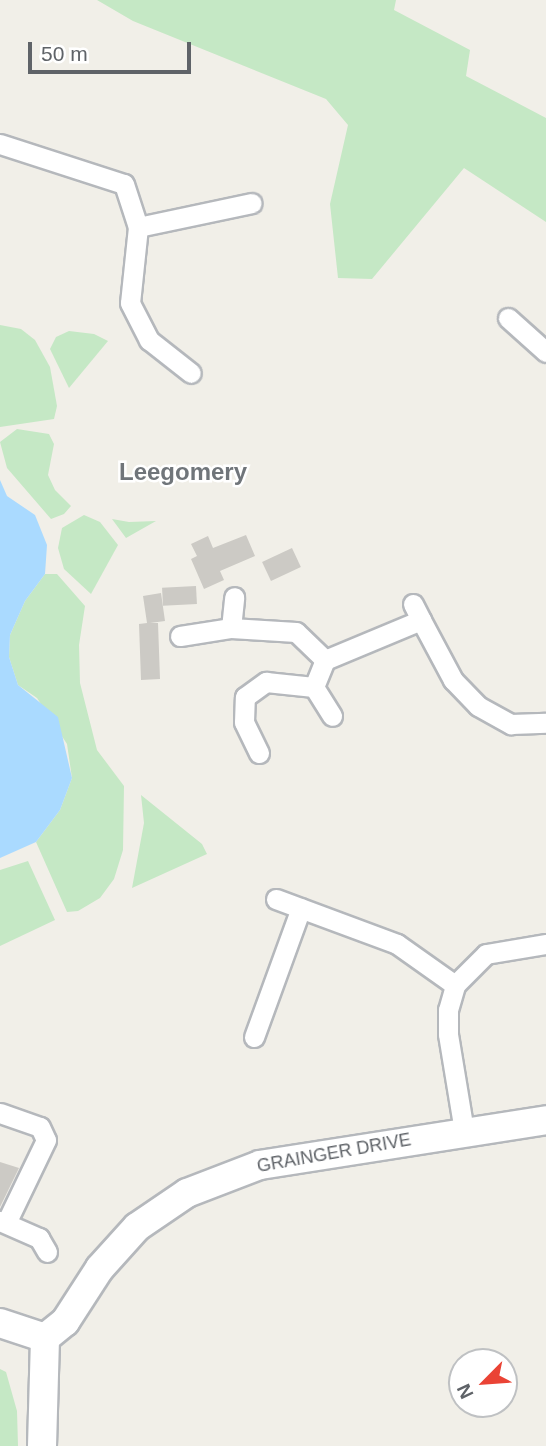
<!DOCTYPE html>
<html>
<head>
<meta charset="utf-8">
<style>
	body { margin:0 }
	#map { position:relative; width:546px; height:1446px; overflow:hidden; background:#f1efe8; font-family:Helvetica,sans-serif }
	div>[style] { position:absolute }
	.green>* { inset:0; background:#c5e8c5 }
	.water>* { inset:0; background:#aadaff }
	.building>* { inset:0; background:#cccac5; transform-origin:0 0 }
	.roads { filter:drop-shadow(2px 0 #b5b8bc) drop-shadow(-2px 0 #b5b8bc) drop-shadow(0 2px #b5b8bc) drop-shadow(0 -2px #b5b8bc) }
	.street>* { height:19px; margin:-9.5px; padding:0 9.5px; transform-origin:9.5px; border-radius:9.5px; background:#fff }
	.secondary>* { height:28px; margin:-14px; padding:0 14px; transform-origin:14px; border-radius:14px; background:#fff }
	span { translate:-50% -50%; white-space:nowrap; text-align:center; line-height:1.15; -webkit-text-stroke:5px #fff; paint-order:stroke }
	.street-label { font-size:18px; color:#5f6368 }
	.district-label { font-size:24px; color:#70757a; font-weight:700 }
	.north { position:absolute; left:448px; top:1348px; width:70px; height:70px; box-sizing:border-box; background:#fff; border:2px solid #bfc1c3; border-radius:50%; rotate:245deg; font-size:19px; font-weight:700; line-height:28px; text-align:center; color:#5f6368 }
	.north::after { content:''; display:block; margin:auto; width:24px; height:32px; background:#ea4335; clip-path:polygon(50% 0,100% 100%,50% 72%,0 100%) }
	.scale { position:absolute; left:28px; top:42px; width:163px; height:32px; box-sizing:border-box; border:4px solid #5f6368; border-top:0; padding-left:9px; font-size:21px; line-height:24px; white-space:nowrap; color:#5f6368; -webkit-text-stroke:5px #fff; paint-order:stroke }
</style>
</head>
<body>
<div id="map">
	<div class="green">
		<i style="clip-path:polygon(97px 0,396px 0,394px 10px,470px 50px,466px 76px,546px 118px,546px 222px,464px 168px,372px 279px,338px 278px,330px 204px,348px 125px,326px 99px,133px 21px)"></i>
		<i style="clip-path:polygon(0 325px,21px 329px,35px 340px,50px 367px,57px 406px,54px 419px,0 427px)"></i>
		<i style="clip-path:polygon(69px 331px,94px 334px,108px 341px,69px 388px,50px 349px,56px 337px)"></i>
		<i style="clip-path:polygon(17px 429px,49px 434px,54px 444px,48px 475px,55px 490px,71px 506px,64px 514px,51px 519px,7px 468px,0 442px)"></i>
		<i style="clip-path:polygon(84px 515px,100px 522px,118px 545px,91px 594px,64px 569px,58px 548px,62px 528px)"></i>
		<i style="clip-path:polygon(112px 519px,129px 522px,156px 521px,126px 538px)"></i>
		<i style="clip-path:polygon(45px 574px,57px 574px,85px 606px,79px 645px,80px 683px,97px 750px,124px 786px,123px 850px,114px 879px,100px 898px,78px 911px,67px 912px,36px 842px,60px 810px,72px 778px,67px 744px,37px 698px,18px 685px,9px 657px,10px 635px,25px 601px)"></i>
		<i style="clip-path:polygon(141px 795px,202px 844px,207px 854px,132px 888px,144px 823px)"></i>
		<i style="clip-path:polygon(28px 861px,55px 920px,0 946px,0 870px)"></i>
		<i style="clip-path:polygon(0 1369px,6px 1372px,17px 1411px,18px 1446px,0 1446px)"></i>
	</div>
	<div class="water">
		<i style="clip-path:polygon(0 480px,7px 496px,35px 515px,47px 545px,45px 574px,25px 601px,10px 635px,9px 657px,18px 685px,58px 717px,72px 778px,60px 810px,36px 842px,0 858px)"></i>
	</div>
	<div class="building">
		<i style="clip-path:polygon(246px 535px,255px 556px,220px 571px,224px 580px,204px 589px,191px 559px,197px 556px,191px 544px,208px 536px,213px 548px)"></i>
		<i style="left:292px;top:548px;width:21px;height:33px;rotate:65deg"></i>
		<i style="left:196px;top:586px;width:18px;height:34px;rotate:87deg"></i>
		<i style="clip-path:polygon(161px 593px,165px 621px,150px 623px,158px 623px,160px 679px,141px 680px,139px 624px,147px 623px,143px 596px)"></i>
		<i style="clip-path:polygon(0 1162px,19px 1168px,0 1207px)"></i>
	</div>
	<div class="roads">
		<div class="street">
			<i style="left:0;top:144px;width:130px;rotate:17.9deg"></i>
			<i style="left:124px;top:184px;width:45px;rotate:72deg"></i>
			<i style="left:138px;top:227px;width:76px;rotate:96deg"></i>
			<i style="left:130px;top:303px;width:42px;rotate:62.8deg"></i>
			<i style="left:149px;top:340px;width:53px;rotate:38.2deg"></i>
			<i style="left:138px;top:227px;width:116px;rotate:-11.9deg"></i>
			<i style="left:508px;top:318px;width:51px;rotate:41.8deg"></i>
			<i style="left:413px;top:604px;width:18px;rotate:63deg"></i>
			<i style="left:231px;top:628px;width:31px;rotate:-84deg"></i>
			<i style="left:180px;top:636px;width:52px;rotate:-8.9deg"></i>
			<i style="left:231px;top:628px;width:65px;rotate:3.5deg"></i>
			<i style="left:296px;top:632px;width:40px;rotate:44deg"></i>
			<i style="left:325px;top:660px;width:104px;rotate:-22.6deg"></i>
			<i style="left:421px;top:620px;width:68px;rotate:61.9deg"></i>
			<i style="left:453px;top:680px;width:36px;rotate:46deg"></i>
			<i style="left:478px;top:706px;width:38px;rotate:29deg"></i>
			<i style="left:511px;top:724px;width:35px;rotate:-2deg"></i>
			<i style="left:314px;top:687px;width:34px;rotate:58deg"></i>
			<i style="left:259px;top:753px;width:34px;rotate:-116deg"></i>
			<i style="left:244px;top:722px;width:25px;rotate:-88deg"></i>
			<i style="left:245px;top:697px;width:26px;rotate:-36deg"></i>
			<i style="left:266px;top:682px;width:48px;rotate:5.9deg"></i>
			<i style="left:314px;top:687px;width:29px;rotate:-68deg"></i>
			<i style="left:276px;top:899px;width:129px;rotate:20.4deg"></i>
			<i style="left:397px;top:944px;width:71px;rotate:35.3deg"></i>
			<i style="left:254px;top:1037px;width:137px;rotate:-70deg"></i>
			<i style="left:0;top:1113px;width:42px;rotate:19.3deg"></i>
			<i style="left:40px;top:1127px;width:14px;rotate:65deg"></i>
			<i style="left:46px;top:1140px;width:90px;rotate:115.7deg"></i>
			<i style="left:464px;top:1131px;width:98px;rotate:-99.4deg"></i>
			<i style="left:448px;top:1034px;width:24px;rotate:-90deg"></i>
			<i style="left:448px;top:1010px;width:26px;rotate:-74deg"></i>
			<i style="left:455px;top:985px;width:44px;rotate:-45deg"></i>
			<i style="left:486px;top:954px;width:61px;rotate:-9.5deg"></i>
			<i style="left:0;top:1221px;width:43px;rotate:23.6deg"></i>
			<i style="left:39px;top:1238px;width:16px;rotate:60deg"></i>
		</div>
		<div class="secondary">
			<i style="left:0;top:1323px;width:47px;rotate:18.4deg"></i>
			<i style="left:42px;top:1446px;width:108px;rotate:-88.4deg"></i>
			<i style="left:45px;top:1338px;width:26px;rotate:-39deg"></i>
			<i style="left:65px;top:1322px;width:64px;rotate:-57.1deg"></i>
			<i style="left:100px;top:1268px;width:55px;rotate:-47.9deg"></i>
			<i style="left:137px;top:1227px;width:60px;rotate:-34.2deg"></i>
			<i style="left:187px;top:1193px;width:78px;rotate:-21deg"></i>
			<i style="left:260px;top:1165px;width:290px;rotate:-8.9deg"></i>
		</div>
	</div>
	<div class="street-label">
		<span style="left:334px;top:1153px;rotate:-10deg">GRAINGER DRIVE</span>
	</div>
	<div class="district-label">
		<span style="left:183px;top:472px">Leegomery</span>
	</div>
	<div class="north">N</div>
	<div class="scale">50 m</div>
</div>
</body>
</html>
